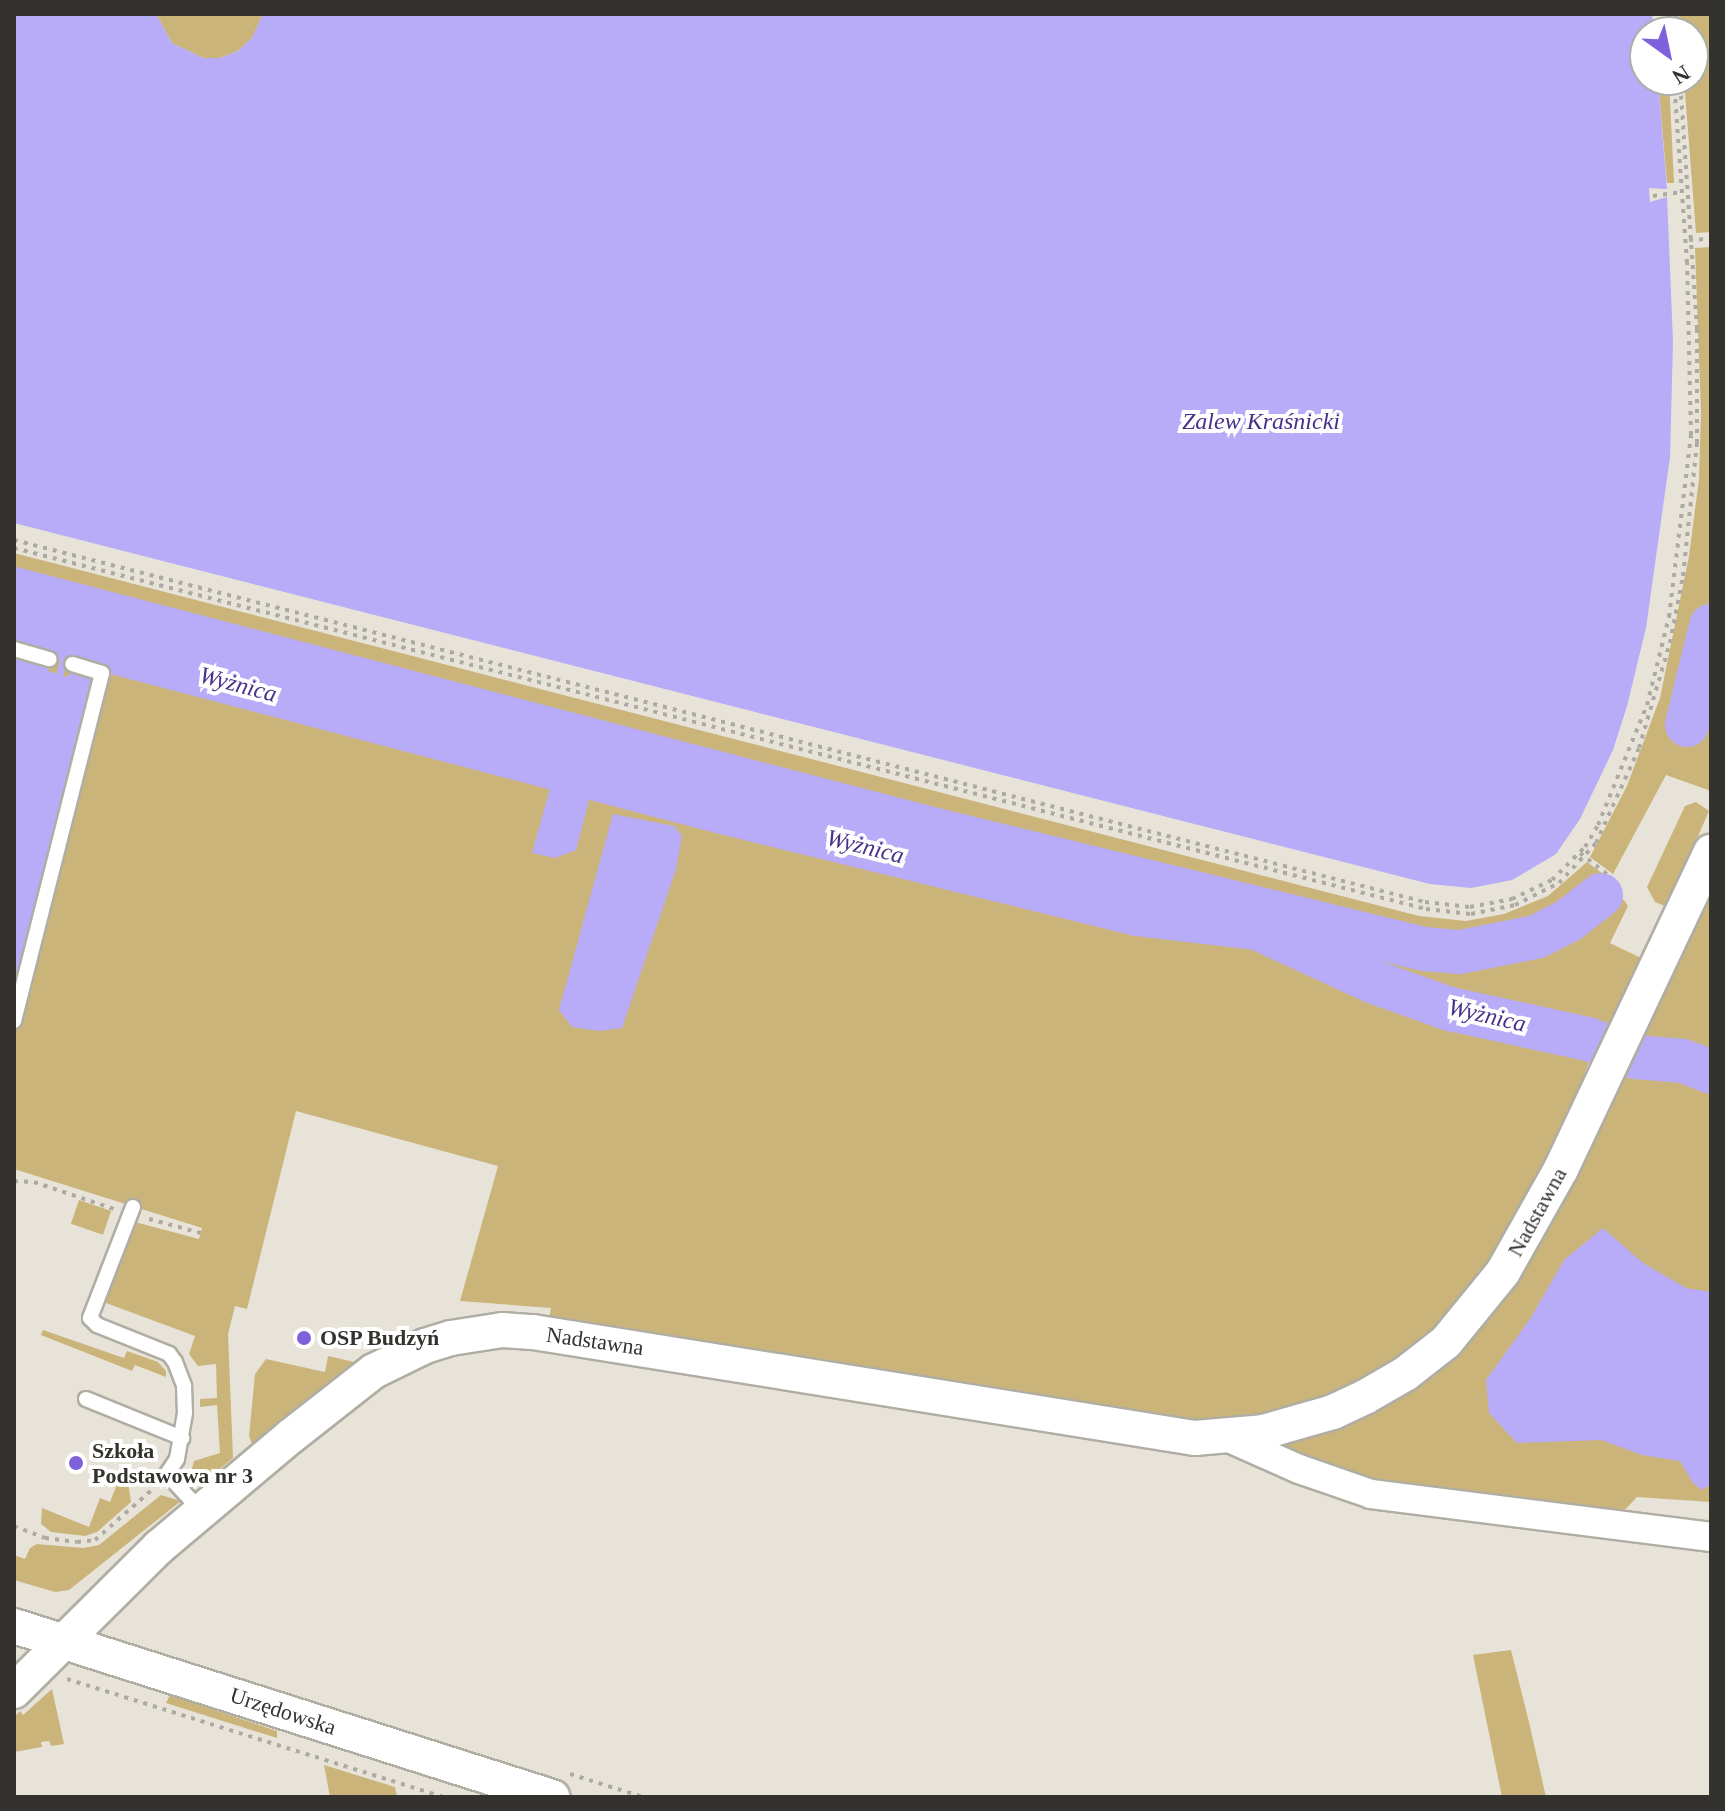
<!DOCTYPE html>
<html>
<head>
<meta charset="utf-8">
<style>
	body { margin:0 }
	#map { position:relative; width:1725px; height:1811px; overflow:hidden; background:#e7e3d9; font-family:"Times New Roman",serif }
	div>[style] { position:absolute }
	.green>* { inset:0; background:#cab479; transform-origin:0 0 }
	.water>* { inset:0; background:#b8abf8 }
	.stream>* { height:7px; margin:-3.5px; padding:0 3.5px; transform-origin:3.5px; border-radius:3.5px; background:#b8abf8 }
	.river>* { height:44px; margin:-22px; padding:0 22px; transform-origin:22px; border-radius:22px; background:#b8abf8 }
	.path>* { height:4px; margin-top:-2px; transform-origin:0; background:repeating-linear-gradient(90deg,#adaaa2 0 4px,transparent 0 10px) }
	.roads { filter:drop-shadow(2px 0 #b0ada3) drop-shadow(-2px 0 #b0ada3) drop-shadow(0 2px #b0ada3) drop-shadow(0 -2px #b0ada3) }
	.service>* { height:14px; margin:-7px; padding:0 7px; transform-origin:7px; border-radius:7px; background:#fff }
	.minor>* { height:28px; margin:-14px; padding:0 14px; transform-origin:14px; border-radius:14px; background:#fff }
	.tertiary>* { height:34px; margin:-17px; padding:0 17px; transform-origin:17px; border-radius:17px; background:#fff }
	.dots>* { width:22px; height:22px; translate:-50% -50%; box-sizing:border-box; border:4px solid #fff; border-radius:50% }
	span { translate:-50% -50%; white-space:nowrap; text-align:center; line-height:1.15; -webkit-text-stroke:8px #fff; paint-order:stroke }
	.street-label { font-size:22px; color:#34322e }
	.poi-label { font-size:22px; color:#34322e; font-weight:700 }
	.left { translate:0 -50%; text-align:left }
	.water-label { font-size:24px; color:#483188; font-style:italic }
	.frame { position:absolute; inset:0; border:16px solid #34322e; pointer-events:none }
	.north { position:absolute; left:1629px; top:16px; width:80px; height:80px; box-sizing:border-box; background:#fff; border:2px solid #aeadab; border-radius:50%; rotate:147deg; font-size:22px; font-weight:700; line-height:32px; text-align:center; color:#34322e }
	.north::after { content:''; display:block; margin:auto; width:28px; height:36px; background:#7f61dc; clip-path:polygon(50% 0,100% 100%,50% 72%,0 100%) }
</style>
</head>
<body>
<div id="map">
	<div class="green">
		<i style="clip-path:polygon(156px 14px,263px 14px,252px 38px,238px 51px,220px 58px,203px 58px,172px 43px)"></i>
		<i style="clip-path:polygon(1679px 14px,1711px 14px,1711px 232px,1696px 233px,1684px 80px,1693px 80px,1693px 32px,1680px 32px)"></i>
		<i style="clip-path:polygon(1658px 80px,1669px 80px,1674px 183px,1667px 183px)"></i>
		<i style="clip-path:polygon(1711px 247px,1711px 603px,1684px 725px,1690px 725px,1711px 645px,1711px 791px,1666px 775px,1613px 874px,1590px 857px,1627px 786px,1660px 698px,1689px 556px,1699px 479px,1701px 411px,1695px 248px)"></i>
		<i style="clip-path:polygon(14px 553px,1419px 916px,1466px 921px,1504px 914px,1548px 896px,1587px 862px,1610px 879px,1604px 890px,1624px 900px,1628px 906px,1610px 943px,1643px 959px,1601px 1038px,1454px 1005px,1257px 923px,1132px 908px,658px 789px,669px 766px,1421px 954px,1460px 957px,1516px 948px,1573px 923px,1600px 901px,1601px 895px,1597px 893px,1558px 922px,1534px 933px,1504px 941px,1458px 946px,1425px 942px,14px 575px)"></i>
		<i style="clip-path:polygon(14px 626px,346px 723px,727px 824px,1141px 925px,1251px 936px,1379px 994px,1453px 1021px,1594px 1049px,1553px 1155px,1515px 1233px,1438px 1335px,1346px 1391px,1231px 1427px,549px 1319px,551px 1308px,460px 1301px,498px 1166px,296px 1111px,247px 1309px,235px 1306px,228px 1334px,233px 1458px,198px 1487px,191px 1472px,194px 1461px,220px 1453px,217px 1405px,200px 1407px,200px 1399px,217px 1398px,216px 1364px,198px 1366px,189px 1354px,195px 1336px,106px 1303px,135px 1222px,199px 1239px,202px 1228px,14px 1169px)"></i>
		<i style="clip-path:polygon(1696px 802px,1709px 811px,1667px 907px,1655px 902px,1647px 887px,1685px 806px)"></i>
		<i style="clip-path:polygon(1711px 879px,1711px 1061px,1687px 1052px,1636px 1046px)"></i>
		<i style="clip-path:polygon(1630px 1061px,1679px 1064px,1711px 1076px,1711px 1502px,1637px 1497px,1618px 1517px,1377px 1483px,1287px 1451px,1280px 1441px,1372px 1408px,1550px 1216px,1587px 1154px)"></i>
		<i style="left:79px;top:1200px;width:34px;height:25px;rotate:19deg"></i>
		<i style="clip-path:polygon(43px 1330px,124px 1358px,127px 1351px,158px 1362px,166px 1371px,166px 1377px,135px 1365px,132px 1371px,41px 1335px)"></i>
		<i style="clip-path:polygon(328px 1356px,354px 1362px,252px 1444px,249px 1436px,255px 1374px,266px 1359px,325px 1372px)"></i>
		<i style="clip-path:polygon(122px 1472px,127px 1475px,131px 1502px,97px 1532px,85px 1536px,51px 1532px,41px 1524px,42px 1508px,89px 1527px,100px 1498px,110px 1502px)"></i>
		<i style="clip-path:polygon(161px 1495px,181px 1501px,69px 1590px,55px 1592px,14px 1580px,14px 1555px,25px 1559px,30px 1548px,37px 1544px,83px 1548px,99px 1545px)"></i>
		<i style="clip-path:polygon(1511px 1650px,1528px 1718px,1546px 1797px,1502px 1797px,1473px 1655px)"></i>
		<i style="clip-path:polygon(52px 1689px,64px 1744px,51px 1746px,49px 1741px,41px 1742px,42px 1747px,14px 1752px,14px 1717px,20px 1711px,23px 1715px)"></i>
		<i style="clip-path:polygon(170px 1695px,277px 1731px,277px 1738px,166px 1703px)"></i>
		<i style="clip-path:polygon(324px 1765px,395px 1787px,397px 1797px,330px 1797px)"></i>
	</div>
	<div class="water">
		<i style="clip-path:polygon(14px 14px,156px 14px,172px 43px,203px 58px,220px 58px,238px 51px,252px 38px,263px 14px,1652px 14px,1654px 32px,1645px 32px,1645px 80px,1658px 80px,1667px 189px,1649px 188px,1650px 202px,1667px 197px,1673px 342px,1670px 457px,1646px 628px,1627px 706px,1613px 750px,1580px 819px,1556px 854px,1512px 880px,1471px 888px,1430px 884px,14px 523px)"></i>
		<i style="clip-path:polygon(14px 655px,49px 664px,48px 671px,68px 677px,70px 670px,95px 675px,14px 997px)"></i>
		<i style="clip-path:polygon(551px 785px,590px 796px,576px 850px,555px 858px,532px 853px)"></i>
		<i style="clip-path:polygon(613px 814px,674px 826px,682px 836px,676px 869px,622px 1028px,599px 1031px,572px 1027px,559px 1010px)"></i>
		<i style="clip-path:polygon(1603px 1228px,1643px 1263px,1686px 1288px,1711px 1292px,1711px 1484px,1702px 1490px,1693px 1483px,1680px 1461px,1642px 1455px,1601px 1440px,1517px 1443px,1489px 1413px,1486px 1380px,1530px 1319px,1564px 1260px)"></i>
	</div>
	<div class="stream">
		<i style="left:59px;top:675px;width:35px;rotate:-74deg"></i>
	</div>
	<div class="river">
		<i style="left:14px;top:589px;width:941px;rotate:14.66deg"></i>
		<i style="left:924px;top:827px;width:515px;rotate:13.71deg"></i>
		<i style="left:1424px;top:949px;width:36px;rotate:5deg"></i>
		<i style="left:1460px;top:952px;width:77px;rotate:-11.2deg"></i>
		<i style="left:1536px;top:937px;width:36px;rotate:-27deg"></i>
		<i style="left:1568px;top:921px;width:42px;rotate:-38.2deg"></i>
		<i style="left:14px;top:626px;width:732px;rotate:14.72deg"></i>
		<i style="left:722px;top:812px;width:426px;rotate:13.8deg"></i>
		<i style="left:1136px;top:914px;width:122px;rotate:6.6deg"></i>
		<i style="left:1257px;top:928px;width:129px;rotate:24.8deg"></i>
		<i style="left:1374px;top:982px;width:81px;rotate:19.6deg"></i>
		<i style="left:1450px;top:1009px;width:141px;rotate:12.3deg"></i>
		<i style="left:1588px;top:1039px;width:50px;rotate:21deg"></i>
		<i style="left:1635px;top:1057px;width:48px;rotate:4.8deg"></i>
		<i style="left:1683px;top:1061px;width:30px;rotate:21deg"></i>
		<i style="left:1687px;top:725px;width:102px;rotate:-76.4deg"></i>
	</div>
	<div class="path">
		<i style="left:1669px;top:14px;width:18px;rotate:84deg"></i>
		<i style="left:1676px;top:14px;width:18px;rotate:87deg"></i>
		<i style="left:1653px;top:196px;width:29px;rotate:-8deg"></i>
		<i style="left:1689px;top:240px;width:22px;rotate:-3deg"></i>
		<i style="left:14px;top:540px;width:1457px;rotate:14.39deg"></i>
		<i style="left:1425px;top:902px;width:45px;rotate:6.3deg"></i>
		<i style="left:1470px;top:907px;width:43px;rotate:-10.8deg"></i>
		<i style="left:1512px;top:899px;width:44px;rotate:-25.4deg"></i>
		<i style="left:1552px;top:880px;width:47px;rotate:-45deg"></i>
		<i style="left:1585px;top:847px;width:26px;rotate:-59deg"></i>
		<i style="left:1598px;top:825px;width:130px;rotate:-67.8deg"></i>
		<i style="left:1647px;top:705px;width:91px;rotate:-76deg"></i>
		<i style="left:1669px;top:617px;width:183px;rotate:-83.1deg"></i>
		<i style="left:1691px;top:435px;width:172px;rotate:-91.3deg"></i>
		<i style="left:1687px;top:263px;width:183px;rotate:-94.1deg"></i>
		<i style="left:14px;top:548px;width:1457px;rotate:14.34deg"></i>
		<i style="left:1426px;top:909px;width:45px;rotate:6.3deg"></i>
		<i style="left:1471px;top:914px;width:45px;rotate:-11.6deg"></i>
		<i style="left:1515px;top:905px;width:49px;rotate:-26.6deg"></i>
		<i style="left:1559px;top:883px;width:54px;rotate:-47.2deg"></i>
		<i style="left:1596px;top:843px;width:104px;rotate:-65.6deg"></i>
		<i style="left:1639px;top:748px;width:109px;rotate:-73.6deg"></i>
		<i style="left:1670px;top:643px;width:68px;rotate:-79deg"></i>
		<i style="left:1683px;top:576px;width:134px;rotate:-84deg"></i>
		<i style="left:1697px;top:443px;width:114px;rotate:-90deg"></i>
		<i style="left:1697px;top:329px;width:250px;rotate:-93.9deg"></i>
		<i style="left:1580px;top:853px;width:39px;rotate:38deg"></i>
		<i style="left:14px;top:1181px;width:20px;rotate:3deg"></i>
		<i style="left:34px;top:1182px;width:84px;rotate:18.6deg"></i>
		<i style="left:149px;top:1219px;width:54px;rotate:15.1deg"></i>
		<i style="left:14px;top:1526px;width:33px;rotate:21deg"></i>
		<i style="left:45px;top:1538px;width:32px;rotate:7deg"></i>
		<i style="left:77px;top:1542px;width:18px;rotate:-6deg"></i>
		<i style="left:95px;top:1540px;width:79px;rotate:-41.4deg"></i>
		<i style="left:67px;top:1679px;width:394px;rotate:17.4deg"></i>
		<i style="left:570px;top:1774px;width:77px;rotate:17.5deg"></i>
	</div>
	<div class="roads">
		<div class="service">
			<i style="left:14px;top:649px;width:37px;rotate:16deg"></i>
			<i style="left:14px;top:1021px;width:359px;rotate:-75.8deg"></i>
			<i style="left:102px;top:673px;width:31px;rotate:-163deg"></i>
			<i style="left:133px;top:1207px;width:119px;rotate:111.2deg"></i>
			<i style="left:90px;top:1318px;width:10px;rotate:45deg"></i>
			<i style="left:97px;top:1325px;width:78px;rotate:21.9deg"></i>
			<i style="left:169px;top:1354px;width:10px;rotate:53deg"></i>
			<i style="left:175px;top:1362px;width:26px;rotate:69deg"></i>
			<i style="left:184px;top:1386px;width:27px;rotate:88deg"></i>
			<i style="left:185px;top:1413px;width:47px;rotate:99.9deg"></i>
			<i style="left:177px;top:1459px;width:18px;rotate:124deg"></i>
			<i style="left:167px;top:1474px;width:50px;rotate:47.4deg"></i>
			<i style="left:86px;top:1399px;width:104px;rotate:22.1deg"></i>
		</div>
		<div class="minor">
			<i style="left:1229px;top:1438px;width:77px;rotate:23.9deg"></i>
			<i style="left:1299px;top:1469px;width:76px;rotate:19.1deg"></i>
			<i style="left:1371px;top:1494px;width:343px;rotate:7.2deg"></i>
		</div>
		<div class="tertiary">
			<i style="left:14px;top:1626px;width:565px;rotate:17.63deg"></i>
			<i style="left:14px;top:1691px;width:204px;rotate:-44.8deg"></i>
			<i style="left:159px;top:1547px;width:172px;rotate:-40.1deg"></i>
			<i style="left:291px;top:1436px;width:105px;rotate:-38.1deg"></i>
			<i style="left:374px;top:1371px;width:57px;rotate:-26.1deg"></i>
			<i style="left:425px;top:1346px;width:27px;rotate:-17deg"></i>
			<i style="left:451px;top:1338px;width:52px;rotate:-8.9deg"></i>
			<i style="left:502px;top:1330px;width:31px;rotate:4deg"></i>
			<i style="left:533px;top:1332px;width:670px;rotate:9.1deg"></i>
			<i style="left:1195px;top:1438px;width:68px;rotate:-5deg"></i>
			<i style="left:1263px;top:1432px;width:73px;rotate:-15.9deg"></i>
			<i style="left:1333px;top:1412px;width:35px;rotate:-25deg"></i>
			<i style="left:1365px;top:1397px;width:46px;rotate:-29.9deg"></i>
			<i style="left:1405px;top:1374px;width:52px;rotate:-38deg"></i>
			<i style="left:1446px;top:1342px;width:90px;rotate:-50.8deg"></i>
			<i style="left:1503px;top:1272px;width:118px;rotate:-60.6deg"></i>
			<i style="left:1561px;top:1169px;width:351px;rotate:-64.7deg"></i>
		</div>
	</div>
	<div class="dots">
		<i style="left:304px;top:1338px;background:#7f61dc"></i>
		<i style="left:76px;top:1463px;background:#7f61dc"></i>
	</div>
	<div class="street-label">
		<span style="left:1537px;top:1212px;rotate:-61deg">Nadstawna</span>
		<span style="left:595px;top:1341px;rotate:8deg">Nadstawna</span>
		<span style="left:283px;top:1711px;rotate:18deg">Urzędowska</span>
	</div>
	<div class="poi-label">
		<span class="left" style="left:320px;top:1338px">OSP Budzyń</span>
		<span class="left" style="left:92px;top:1463px">Szkoła<br>Podstawowa nr 3</span>
	</div>
	<div class="water-label">
		<span style="left:1261px;top:422px">Zalew Kraśnicki</span>
		<span style="left:238px;top:685px;rotate:15deg">Wyżnica</span>
		<span style="left:865px;top:847px;rotate:14deg">Wyżnica</span>
		<span style="left:1487px;top:1016px;rotate:13deg">Wyżnica</span>
	</div>
	<div class="frame"></div>
	<div class="north">N</div>
</div>
</body>
</html>
